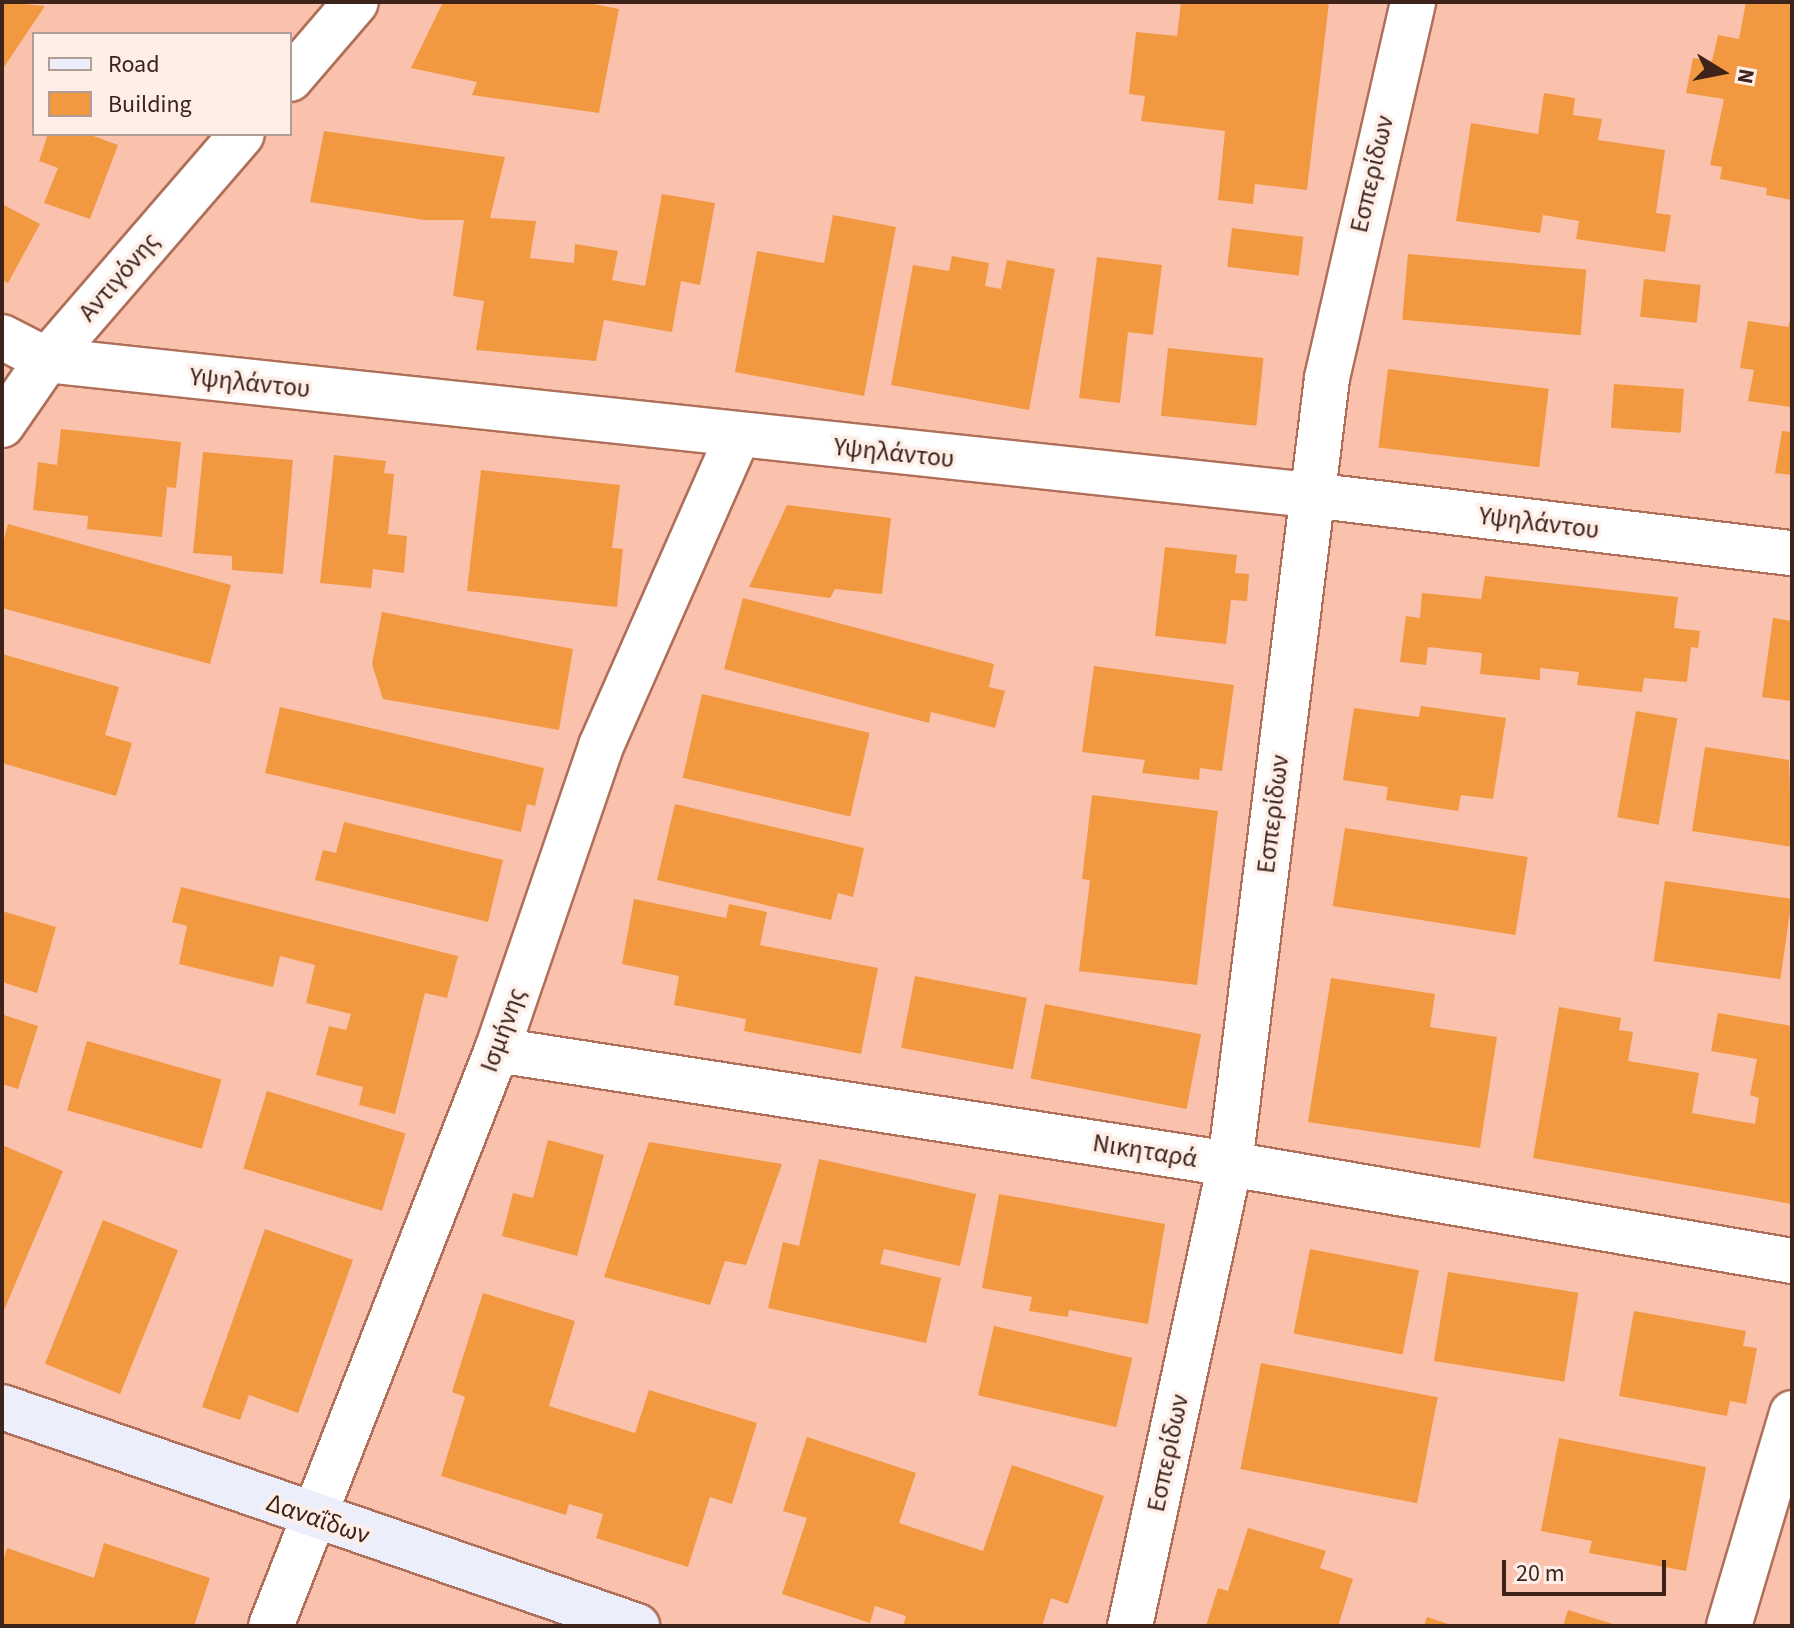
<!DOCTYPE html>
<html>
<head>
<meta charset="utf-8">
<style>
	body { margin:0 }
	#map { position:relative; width:1794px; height:1628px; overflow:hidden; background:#fac2ad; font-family:"Source Sans 3",sans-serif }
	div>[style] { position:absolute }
	.building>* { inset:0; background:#f29841; transform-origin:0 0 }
	.roads { filter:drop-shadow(2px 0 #af6f58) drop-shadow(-2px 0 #af6f58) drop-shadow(0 2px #af6f58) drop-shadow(0 -2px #af6f58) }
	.street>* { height:44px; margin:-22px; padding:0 22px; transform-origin:22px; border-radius:22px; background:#fff }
	.secondary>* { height:44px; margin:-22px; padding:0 22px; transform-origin:22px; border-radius:22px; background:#edeefb }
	span { translate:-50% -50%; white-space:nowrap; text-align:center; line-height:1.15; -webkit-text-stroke:7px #fdeee8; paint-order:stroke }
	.street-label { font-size:26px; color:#3d2319 }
	.frame { position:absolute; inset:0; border:4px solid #3d2319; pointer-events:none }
	.legend { position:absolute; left:32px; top:32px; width:260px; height:104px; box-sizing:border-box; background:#fdeee8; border:2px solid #b09d95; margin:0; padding:10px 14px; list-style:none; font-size:24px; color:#3d2319 }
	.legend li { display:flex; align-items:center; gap:16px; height:40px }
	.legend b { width:40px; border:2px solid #b09d95 }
	.north { position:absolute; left:1682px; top:32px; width:80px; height:80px; -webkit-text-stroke:6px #fdeee8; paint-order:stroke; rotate:100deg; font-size:22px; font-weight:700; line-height:32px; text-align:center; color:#3d2319 }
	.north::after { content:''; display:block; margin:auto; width:28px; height:36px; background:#3d2319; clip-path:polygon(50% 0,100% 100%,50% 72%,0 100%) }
	.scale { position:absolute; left:1502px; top:1560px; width:164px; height:36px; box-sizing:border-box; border:4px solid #3d2319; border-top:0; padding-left:10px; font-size:24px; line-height:28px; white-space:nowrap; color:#3d2319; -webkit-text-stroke:6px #fdeee8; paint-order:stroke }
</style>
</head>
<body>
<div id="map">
	<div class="building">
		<i style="clip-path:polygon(2px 2px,45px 6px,2px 70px)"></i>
		<i style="clip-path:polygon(443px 2px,583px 2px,619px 9px,599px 113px,472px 95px,477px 82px,411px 68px)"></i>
		<i style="clip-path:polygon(1181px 2px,1329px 2px,1307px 190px,1255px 184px,1253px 204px,1218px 200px,1225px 131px,1141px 121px,1145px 96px,1129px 94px,1136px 32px,1177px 36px)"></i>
		<i style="clip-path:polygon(1746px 2px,1792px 2px,1792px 200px,1766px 195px,1767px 188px,1720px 179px,1722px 167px,1710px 165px,1724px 99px,1686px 93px,1693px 58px,1712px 61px,1718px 35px,1739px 39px)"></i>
		<i style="clip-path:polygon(1544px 93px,1575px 98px,1573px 115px,1602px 119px,1598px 140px,1665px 150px,1656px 213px,1671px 215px,1665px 252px,1576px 239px,1579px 221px,1543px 215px,1540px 233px,1456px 221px,1471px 123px,1538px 134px)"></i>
		<i style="clip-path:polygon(324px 131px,505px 157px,490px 218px,536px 221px,530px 258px,574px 263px,575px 244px,618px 251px,612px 280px,645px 286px,662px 194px,715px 203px,700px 285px,681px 281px,672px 332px,604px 320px,596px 361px,476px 350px,484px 301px,453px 296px,464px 220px,424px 220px,310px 202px)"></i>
		<i style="clip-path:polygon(48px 134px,88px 134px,118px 145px,90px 219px,44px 203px,58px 168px,39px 161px)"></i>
		<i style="clip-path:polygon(2px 204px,40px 224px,8px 283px,2px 280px)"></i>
		<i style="clip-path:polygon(833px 215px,896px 227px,864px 396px,735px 372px,757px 251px,824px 263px)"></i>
		<i style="left:1232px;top:228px;width:72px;height:39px;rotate:7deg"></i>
		<i style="left:1408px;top:254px;width:179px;height:66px;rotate:5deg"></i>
		<i style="clip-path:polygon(952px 256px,989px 263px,985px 286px,1001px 289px,1007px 260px,1055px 269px,1029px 410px,891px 385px,913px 265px,949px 271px)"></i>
		<i style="clip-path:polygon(1097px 257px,1162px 265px,1153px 335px,1128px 332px,1120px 403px,1079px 398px)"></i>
		<i style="left:1644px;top:279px;width:57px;height:38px;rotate:6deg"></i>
		<i style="clip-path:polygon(1792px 313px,1790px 407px,1748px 401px,1754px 370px,1740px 368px,1748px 321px,1788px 327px)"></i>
		<i style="left:1168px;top:348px;width:96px;height:68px;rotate:6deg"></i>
		<i style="left:1388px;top:369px;width:162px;height:79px;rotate:7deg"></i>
		<i style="left:1614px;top:384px;width:70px;height:44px;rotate:4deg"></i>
		<i style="clip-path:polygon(61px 429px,181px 442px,176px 488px,167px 487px,162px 537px,87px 529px,88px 516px,33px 510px,38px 462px,57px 465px)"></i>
		<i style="clip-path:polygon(1782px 431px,1792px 432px,1792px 475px,1775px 473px)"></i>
		<i style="clip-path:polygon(203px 452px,293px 460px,283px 574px,232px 570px,232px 556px,193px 553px)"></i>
		<i style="clip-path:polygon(334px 455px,386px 461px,384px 473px,394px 474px,388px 534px,407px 536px,404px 573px,373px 569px,371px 588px,320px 583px)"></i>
		<i style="clip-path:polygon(481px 470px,620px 485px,612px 548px,623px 549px,617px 607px,467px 591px)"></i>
		<i style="clip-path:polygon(787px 505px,891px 518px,882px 594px,835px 589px,830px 598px,749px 587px)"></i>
		<i style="clip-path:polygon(8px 524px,231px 585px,210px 664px,2px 608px,2px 546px)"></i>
		<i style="clip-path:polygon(1165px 547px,1237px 555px,1235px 573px,1249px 574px,1247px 601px,1231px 600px,1226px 644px,1155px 636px)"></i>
		<i style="clip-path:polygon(1485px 576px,1678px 597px,1674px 628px,1700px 631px,1698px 648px,1691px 647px,1687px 682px,1644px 678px,1642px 692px,1577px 685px,1579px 672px,1540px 668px,1540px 680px,1480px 674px,1482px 653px,1428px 647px,1426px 665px,1400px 662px,1406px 616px,1420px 618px,1422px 593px,1481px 599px)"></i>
		<i style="clip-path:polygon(743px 598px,994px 664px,989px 687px,1005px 691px,995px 728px,931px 712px,929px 723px,724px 669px)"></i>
		<i style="clip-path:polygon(382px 612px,573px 649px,559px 730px,383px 699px,372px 664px)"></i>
		<i style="clip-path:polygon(1773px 618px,1792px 621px,1792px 701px,1762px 697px)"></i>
		<i style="clip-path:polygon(2px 654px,119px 687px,105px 735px,132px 743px,116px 796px,2px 763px)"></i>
		<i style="clip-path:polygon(1094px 666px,1234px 685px,1222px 771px,1200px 768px,1199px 780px,1142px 773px,1145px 760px,1082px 752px)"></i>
		<i style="left:702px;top:694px;width:172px;height:86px;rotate:13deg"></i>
		<i style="clip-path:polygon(1421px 706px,1506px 718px,1493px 799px,1461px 795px,1458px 811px,1386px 800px,1388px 787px,1343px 780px,1354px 708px,1419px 717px)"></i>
		<i style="clip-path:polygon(280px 707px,544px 768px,535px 806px,527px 804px,521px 832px,265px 773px)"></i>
		<i style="left:1636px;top:711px;width:42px;height:108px;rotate:10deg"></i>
		<i style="clip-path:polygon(1705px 747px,1789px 760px,1792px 847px,1692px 831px)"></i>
		<i style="clip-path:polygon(1092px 795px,1218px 811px,1197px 985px,1079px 971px,1090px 880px,1082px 879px)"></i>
		<i style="clip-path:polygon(675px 804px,864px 848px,853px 897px,838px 893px,831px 920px,657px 880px)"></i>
		<i style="clip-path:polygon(344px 822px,503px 860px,488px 922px,315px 880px,323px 850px,336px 853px)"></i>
		<i style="left:1345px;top:828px;width:185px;height:79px;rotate:9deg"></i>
		<i style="left:1665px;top:881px;width:128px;height:81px;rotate:8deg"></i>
		<i style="clip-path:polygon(181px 887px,458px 956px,447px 998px,425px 993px,395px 1114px,359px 1105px,363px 1087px,316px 1075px,329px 1026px,346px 1030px,351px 1014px,306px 1003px,315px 965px,280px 956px,273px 987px,179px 964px,187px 926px,172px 922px)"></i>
		<i style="clip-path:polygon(634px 899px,726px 918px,729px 904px,767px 912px,760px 945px,878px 968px,861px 1054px,744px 1031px,746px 1019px,674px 1005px,679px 976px,622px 964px)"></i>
		<i style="clip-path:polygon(2px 911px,56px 927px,37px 993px,2px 982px)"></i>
		<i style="left:915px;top:976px;width:114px;height:73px;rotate:11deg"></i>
		<i style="clip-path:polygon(1331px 978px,1435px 994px,1430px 1027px,1497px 1037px,1480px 1148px,1308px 1122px)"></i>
		<i style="left:1045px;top:1004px;width:159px;height:76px;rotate:11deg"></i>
		<i style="clip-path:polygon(1559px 1007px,1621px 1018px,1619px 1030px,1633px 1032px,1628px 1061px,1699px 1073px,1692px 1113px,1755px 1124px,1759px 1098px,1750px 1095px,1757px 1059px,1711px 1051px,1718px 1013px,1792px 1026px,1792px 1204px,1533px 1158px)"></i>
		<i style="clip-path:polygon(4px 1015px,38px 1026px,18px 1089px,2px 1084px)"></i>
		<i style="left:87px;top:1041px;width:140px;height:72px;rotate:16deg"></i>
		<i style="left:267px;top:1091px;width:145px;height:81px;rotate:17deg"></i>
		<i style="clip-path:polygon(548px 1140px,604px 1155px,577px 1256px,502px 1236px,513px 1193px,533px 1198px)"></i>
		<i style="clip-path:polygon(649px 1142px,782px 1164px,746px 1265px,725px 1261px,710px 1305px,604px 1277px)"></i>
		<i style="clip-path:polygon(2px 1145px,63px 1171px,2px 1315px)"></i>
		<i style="clip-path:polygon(819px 1159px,976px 1194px,960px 1266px,884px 1249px,880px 1264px,941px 1278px,926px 1343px,768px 1308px,783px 1242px,799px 1246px)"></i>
		<i style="clip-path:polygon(999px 1194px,1165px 1224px,1148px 1324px,1069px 1310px,1068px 1317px,1029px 1311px,1032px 1297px,982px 1288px)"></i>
		<i style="left:103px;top:1220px;width:81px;height:155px;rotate:22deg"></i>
		<i style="clip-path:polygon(265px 1229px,353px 1260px,298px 1413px,249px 1395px,240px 1420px,202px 1407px)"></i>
		<i style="left:1310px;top:1249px;width:111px;height:86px;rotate:11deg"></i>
		<i style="left:1448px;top:1272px;width:132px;height:90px;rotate:9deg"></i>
		<i style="clip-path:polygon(483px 1293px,575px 1321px,549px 1406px,635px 1433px,649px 1390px,757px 1423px,732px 1504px,710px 1497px,688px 1567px,596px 1538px,603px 1514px,569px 1504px,566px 1515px,441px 1476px,465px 1397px,452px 1392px)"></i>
		<i style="clip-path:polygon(1634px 1311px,1746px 1331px,1743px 1346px,1757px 1348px,1746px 1404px,1730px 1401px,1727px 1416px,1619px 1396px)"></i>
		<i style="left:994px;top:1326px;width:142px;height:71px;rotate:13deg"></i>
		<i style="left:1261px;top:1363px;width:180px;height:108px;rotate:11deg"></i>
		<i style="clip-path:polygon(807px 1437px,916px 1473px,899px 1523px,983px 1551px,1012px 1465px,1104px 1496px,1068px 1604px,1051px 1598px,1042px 1626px,903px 1626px,906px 1616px,875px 1606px,870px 1623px,782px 1594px,807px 1518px,783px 1511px)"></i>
		<i style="clip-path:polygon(1559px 1438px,1706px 1467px,1686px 1571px,1589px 1553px,1592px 1541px,1541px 1531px)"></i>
		<i style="clip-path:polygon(1248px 1528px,1326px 1551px,1320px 1568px,1353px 1579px,1338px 1626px,1206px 1626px,1218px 1588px,1228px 1591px)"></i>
		<i style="clip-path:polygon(104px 1543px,210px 1578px,194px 1626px,2px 1626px,2px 1565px,7px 1548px,94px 1578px)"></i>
		<i style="clip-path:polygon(1568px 1610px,1616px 1625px,1616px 1626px,1563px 1626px)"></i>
		<i style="clip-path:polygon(1427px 1617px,1452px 1625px,1452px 1626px,1424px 1626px)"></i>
	</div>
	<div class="roads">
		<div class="street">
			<i style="left:290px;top:79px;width:101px;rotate:-49.4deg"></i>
			<i style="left:2px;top:337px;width:51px;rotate:27.1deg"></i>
			<i style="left:47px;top:360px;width:1271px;rotate:6.1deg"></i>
			<i style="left:1311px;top:495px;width:484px;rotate:6.9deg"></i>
			<i style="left:2px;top:425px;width:79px;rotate:-55.3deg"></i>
			<i style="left:47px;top:360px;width:298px;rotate:-49.2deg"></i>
			<i style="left:497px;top:1050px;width:742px;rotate:8.84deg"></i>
			<i style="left:1230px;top:1164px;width:570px;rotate:9.79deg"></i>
			<i style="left:271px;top:1626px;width:619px;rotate:-68.58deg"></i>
			<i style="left:497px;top:1050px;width:321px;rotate:-71.1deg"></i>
			<i style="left:601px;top:746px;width:338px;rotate:-66.2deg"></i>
			<i style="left:1130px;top:1626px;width:473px;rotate:-77.8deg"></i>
			<i style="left:1230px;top:1164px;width:792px;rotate:-82.96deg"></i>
			<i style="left:1327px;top:378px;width:386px;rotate:-77.1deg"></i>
			<i style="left:1729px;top:1626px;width:222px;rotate:-73.5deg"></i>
		</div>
		<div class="secondary">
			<i style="left:2px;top:1407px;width:672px;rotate:19.03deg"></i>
		</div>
	</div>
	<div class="street-label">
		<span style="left:1372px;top:174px;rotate:-77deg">Εσπερίδων</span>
		<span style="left:119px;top:277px;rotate:-49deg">Αντιγόνης</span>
		<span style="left:250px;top:383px;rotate:6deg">Υψηλάντου</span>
		<span style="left:894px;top:453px;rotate:6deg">Υψηλάντου</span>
		<span style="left:1539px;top:523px;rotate:7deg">Υψηλάντου</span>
		<span style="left:1273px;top:814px;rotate:-83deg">Εσπερίδων</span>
		<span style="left:503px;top:1030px;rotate:-70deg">Ισμήνης</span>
		<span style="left:1145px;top:1151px;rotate:9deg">Νικηταρά</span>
		<span style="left:1168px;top:1453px;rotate:-78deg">Εσπερίδων</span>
		<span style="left:318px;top:1519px;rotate:19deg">Δαναΐδων</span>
	</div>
	<div class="frame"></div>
	<ul class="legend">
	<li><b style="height:10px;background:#edeefb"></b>Road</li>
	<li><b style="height:22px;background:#f29841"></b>Building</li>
	</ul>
	<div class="north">N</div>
	<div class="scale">20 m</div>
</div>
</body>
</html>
